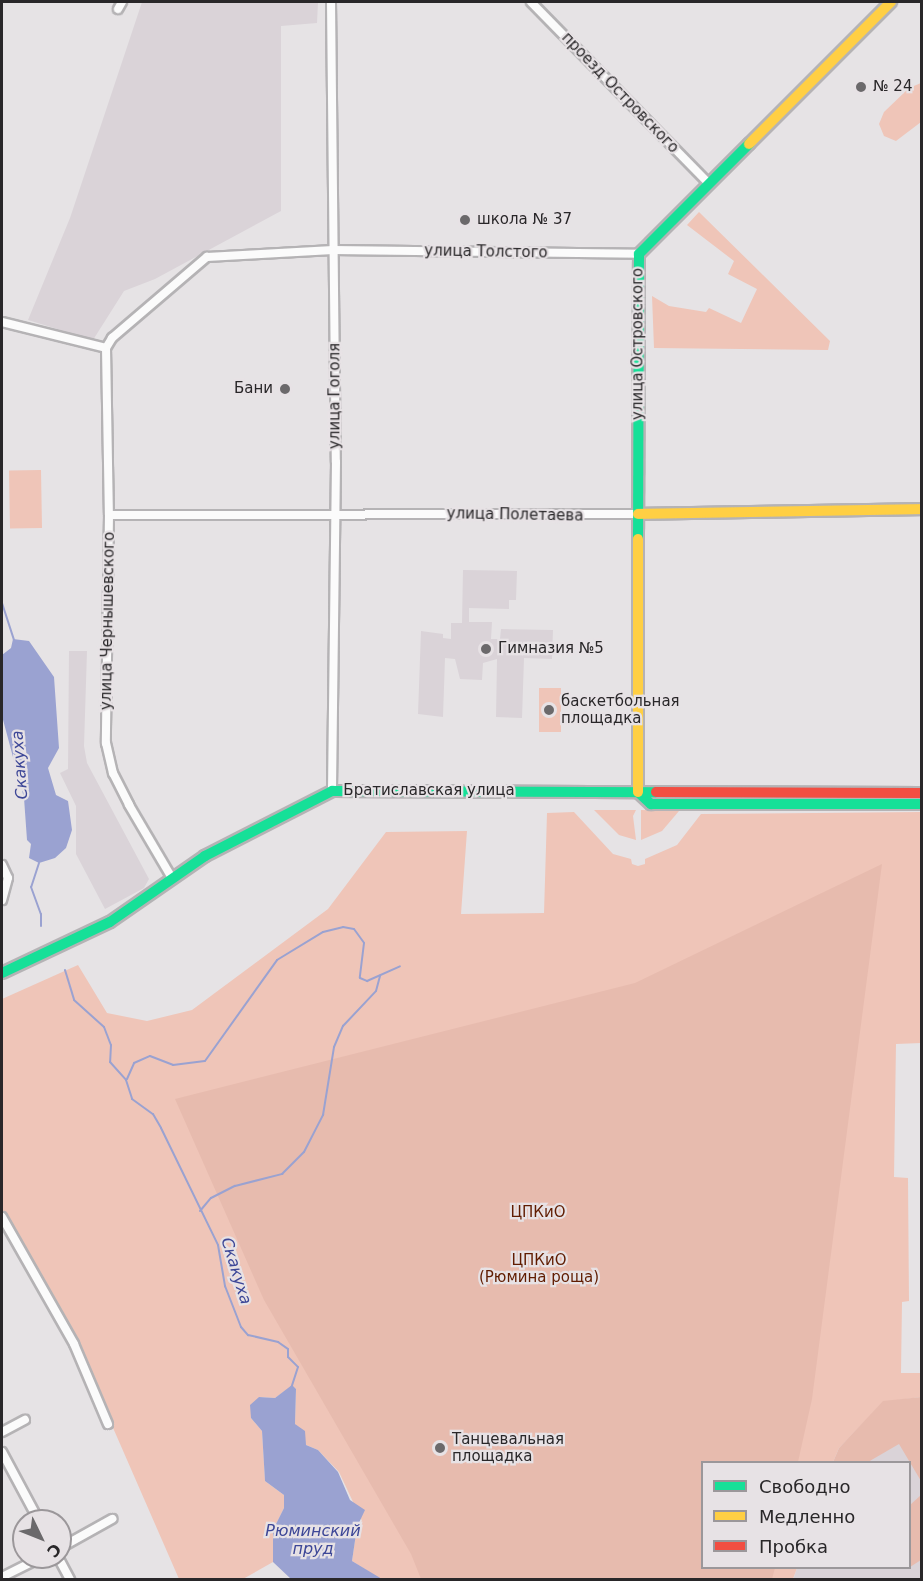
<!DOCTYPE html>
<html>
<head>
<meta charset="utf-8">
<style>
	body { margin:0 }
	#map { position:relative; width:923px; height:1581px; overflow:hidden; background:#e6e3e5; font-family:"DejaVu Sans",sans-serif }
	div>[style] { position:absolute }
	.built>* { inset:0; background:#dad3d8 }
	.green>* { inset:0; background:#efc5b8; transform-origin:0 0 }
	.forest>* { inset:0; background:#e7bbae }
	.water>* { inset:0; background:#9aa2d1 }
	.stream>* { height:2px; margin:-1px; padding:0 1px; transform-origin:1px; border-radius:1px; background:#9aa2d1 }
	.roads { filter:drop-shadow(2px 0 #b5b3b5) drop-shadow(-2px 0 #b5b3b5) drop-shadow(0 2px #b5b3b5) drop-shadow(0 -2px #b5b3b5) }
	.street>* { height:8px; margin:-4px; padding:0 4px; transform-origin:4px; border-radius:4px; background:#fbfbfb }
	.fast>* { height:10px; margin:-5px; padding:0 5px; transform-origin:5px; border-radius:5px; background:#16e098 }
	.slow>* { height:10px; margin:-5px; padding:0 5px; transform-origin:5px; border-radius:5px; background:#ffcf43 }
	.jam>* { height:10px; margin:-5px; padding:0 5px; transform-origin:5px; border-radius:5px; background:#f24e42 }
	.dots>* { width:16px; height:16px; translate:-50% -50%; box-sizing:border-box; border:3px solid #e7e2e5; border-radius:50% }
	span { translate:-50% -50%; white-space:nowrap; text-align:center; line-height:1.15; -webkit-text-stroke:4.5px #e7e2e5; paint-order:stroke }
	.poi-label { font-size:15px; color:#292729 }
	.left { translate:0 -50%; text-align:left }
	.right { translate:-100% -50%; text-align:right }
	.street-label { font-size:15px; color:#292729 }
	.park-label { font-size:15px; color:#601c01 }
	.water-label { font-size:16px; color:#3d4797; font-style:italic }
	.frame { position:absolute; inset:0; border:3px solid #292729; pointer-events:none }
	.legend { position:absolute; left:701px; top:1461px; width:210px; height:108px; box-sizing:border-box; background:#e7e2e5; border:2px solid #9b979a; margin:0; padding:8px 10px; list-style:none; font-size:18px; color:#292729 }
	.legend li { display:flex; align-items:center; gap:12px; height:30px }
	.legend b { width:30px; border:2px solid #9b979a }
	.north { position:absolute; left:12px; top:1509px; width:60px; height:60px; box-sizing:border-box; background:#e7e2e5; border:2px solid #9b979a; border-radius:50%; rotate:133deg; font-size:16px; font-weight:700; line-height:24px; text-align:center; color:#292729 }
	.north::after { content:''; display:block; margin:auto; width:21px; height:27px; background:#6b696b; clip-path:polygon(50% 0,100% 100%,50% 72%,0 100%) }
</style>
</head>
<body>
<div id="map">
	<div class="built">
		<i style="clip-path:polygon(142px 2px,318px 2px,317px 23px,281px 26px,281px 211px,155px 279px,124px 291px,93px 340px,28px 320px,70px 218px)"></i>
		<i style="clip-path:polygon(463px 570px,517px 571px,516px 600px,509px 600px,509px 609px,469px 608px,469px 622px,492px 622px,491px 639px,500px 639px,501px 629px,553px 630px,552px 659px,524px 658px,522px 718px,496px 717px,497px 659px,483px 663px,482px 680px,460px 679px,455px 659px,445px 658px,443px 717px,418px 714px,421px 631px,443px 634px,443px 638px,451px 639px,451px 623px,462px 623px)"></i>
		<i style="clip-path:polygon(69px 651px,87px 651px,84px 746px,87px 763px,149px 879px,144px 888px,105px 909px,76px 854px,76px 806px,60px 773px,68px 769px)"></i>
		<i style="clip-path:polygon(921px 1397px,921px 1579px,793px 1580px,797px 1568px,910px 1568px,910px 1462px,833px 1462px)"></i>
	</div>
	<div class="green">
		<i style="clip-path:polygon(921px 83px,921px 122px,896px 141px,884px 136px,879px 124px,884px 112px,909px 88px)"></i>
		<i style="clip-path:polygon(699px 212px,830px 341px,828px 350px,654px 348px,652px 296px,669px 306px,706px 312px,709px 308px,741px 323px,757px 289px,728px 274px,734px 261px,687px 225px)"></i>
		<i style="left:41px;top:470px;width:58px;height:32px;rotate:89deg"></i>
		<i style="left:539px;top:688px;width:22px;height:44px"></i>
		<i style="clip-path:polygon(594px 810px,636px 810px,633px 816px,636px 840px,619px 835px)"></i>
		<i style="clip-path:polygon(641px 810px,679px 811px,662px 831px,641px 840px)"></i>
		<i style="clip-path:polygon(574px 812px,613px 854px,631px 859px,632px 864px,638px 866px,645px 864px,645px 859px,677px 845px,701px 814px,921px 812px,921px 1043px,896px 1044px,894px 1177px,908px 1178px,909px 1301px,902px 1302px,901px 1373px,921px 1373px,921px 1397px,883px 1402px,839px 1448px,833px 1462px,702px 1462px,702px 1568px,797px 1568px,793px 1579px,382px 1580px,352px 1561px,357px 1526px,362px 1521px,339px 1472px,318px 1450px,306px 1445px,295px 1424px,296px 1389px,292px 1386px,275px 1398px,259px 1397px,251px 1418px,262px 1431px,265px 1481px,284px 1495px,284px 1508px,273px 1530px,273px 1562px,243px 1579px,179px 1579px,76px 1343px,2px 1211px,2px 999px,78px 965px,107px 1013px,147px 1021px,192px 1010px,328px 909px,386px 832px,467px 831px,461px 914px,544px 913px,547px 813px)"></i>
	</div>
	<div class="forest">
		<i style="clip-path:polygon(882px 864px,812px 1399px,798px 1462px,702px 1462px,702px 1568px,775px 1568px,772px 1579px,421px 1579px,411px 1554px,264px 1300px,175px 1099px,635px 983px)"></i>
		<i style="clip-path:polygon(921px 1397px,921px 1481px,899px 1444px,868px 1462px,833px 1462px,839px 1448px,883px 1401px)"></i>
		<i style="clip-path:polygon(921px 1495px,921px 1560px,910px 1567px,910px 1505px)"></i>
	</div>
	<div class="water">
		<i style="clip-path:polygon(13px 639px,29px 641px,54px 677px,59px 748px,48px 768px,56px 795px,68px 801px,72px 830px,66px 848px,55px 858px,39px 863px,29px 858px,31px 844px,27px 840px,24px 798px,2px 716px,2px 655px,11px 648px)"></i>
		<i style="clip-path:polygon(292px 1385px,296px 1389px,295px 1424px,305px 1431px,306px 1445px,318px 1450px,338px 1472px,350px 1500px,365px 1510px,357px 1527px,352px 1561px,382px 1579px,291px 1579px,273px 1562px,273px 1530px,284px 1508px,284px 1495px,265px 1481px,262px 1431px,251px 1418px,250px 1405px,259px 1397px,275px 1398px)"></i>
	</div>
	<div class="stream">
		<i style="left:2px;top:603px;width:39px;rotate:72deg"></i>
		<i style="left:39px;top:863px;width:25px;rotate:108deg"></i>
		<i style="left:31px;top:887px;width:29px;rotate:70deg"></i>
		<i style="left:41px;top:914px;width:12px;rotate:90deg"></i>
		<i style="left:65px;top:970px;width:31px;rotate:73deg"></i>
		<i style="left:74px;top:1000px;width:40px;rotate:42deg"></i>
		<i style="left:104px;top:1027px;width:19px;rotate:69deg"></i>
		<i style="left:111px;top:1045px;width:17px;rotate:93deg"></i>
		<i style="left:110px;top:1062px;width:24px;rotate:48deg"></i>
		<i style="left:126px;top:1080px;width:20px;rotate:72deg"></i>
		<i style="left:132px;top:1099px;width:26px;rotate:36deg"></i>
		<i style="left:153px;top:1114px;width:16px;rotate:60deg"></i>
		<i style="left:161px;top:1128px;width:130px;rotate:64deg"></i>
		<i style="left:218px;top:1245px;width:42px;rotate:80.3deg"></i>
		<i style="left:225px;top:1286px;width:44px;rotate:68.7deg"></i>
		<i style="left:241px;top:1327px;width:11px;rotate:49deg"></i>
		<i style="left:248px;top:1335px;width:31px;rotate:13deg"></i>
		<i style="left:278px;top:1342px;width:12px;rotate:35deg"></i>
		<i style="left:288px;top:1349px;width:8px;rotate:90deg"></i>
		<i style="left:288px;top:1357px;width:14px;rotate:45deg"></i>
		<i style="left:298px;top:1367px;width:22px;rotate:108deg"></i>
		<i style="left:127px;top:1079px;width:17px;rotate:-66deg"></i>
		<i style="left:134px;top:1063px;width:17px;rotate:-24deg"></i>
		<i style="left:150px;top:1056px;width:25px;rotate:21deg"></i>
		<i style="left:173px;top:1065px;width:32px;rotate:-7deg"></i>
		<i style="left:205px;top:1061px;width:124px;rotate:-54.5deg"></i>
		<i style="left:277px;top:960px;width:54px;rotate:-31.3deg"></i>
		<i style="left:323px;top:932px;width:21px;rotate:-14deg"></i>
		<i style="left:343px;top:927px;width:11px;rotate:10deg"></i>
		<i style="left:354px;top:929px;width:17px;rotate:54deg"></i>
		<i style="left:364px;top:943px;width:35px;rotate:97deg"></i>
		<i style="left:360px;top:978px;width:8px;rotate:23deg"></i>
		<i style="left:367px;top:981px;width:36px;rotate:-24deg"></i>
		<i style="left:200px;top:1211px;width:17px;rotate:-50deg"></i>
		<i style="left:211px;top:1198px;width:27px;rotate:-27deg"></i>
		<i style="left:235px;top:1186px;width:49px;rotate:-14.3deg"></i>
		<i style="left:282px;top:1174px;width:31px;rotate:-45deg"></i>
		<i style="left:304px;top:1152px;width:42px;rotate:-62.8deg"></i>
		<i style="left:323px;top:1115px;width:69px;rotate:-80.8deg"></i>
		<i style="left:334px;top:1047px;width:23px;rotate:-67deg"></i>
		<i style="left:343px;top:1026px;width:48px;rotate:-46.7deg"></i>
		<i style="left:376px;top:991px;width:16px;rotate:-75deg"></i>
	</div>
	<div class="roads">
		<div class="street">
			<i style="left:331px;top:2px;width:460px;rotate:89.4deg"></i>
			<i style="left:336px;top:462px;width:329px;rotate:90.7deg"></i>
			<i style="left:531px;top:2px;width:255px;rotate:45.6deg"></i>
			<i style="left:118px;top:9px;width:8px;rotate:-60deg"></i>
			<i style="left:2px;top:322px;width:107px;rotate:14deg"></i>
			<i style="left:106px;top:348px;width:12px;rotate:-59deg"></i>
			<i style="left:112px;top:338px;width:125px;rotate:-40.5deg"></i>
			<i style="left:207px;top:257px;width:126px;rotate:-3.2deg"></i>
			<i style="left:333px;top:250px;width:306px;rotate:0.7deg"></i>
			<i style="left:106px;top:348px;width:167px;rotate:89deg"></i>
			<i style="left:109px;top:515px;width:228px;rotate:90.8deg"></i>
			<i style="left:106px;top:743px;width:31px;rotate:77deg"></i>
			<i style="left:113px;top:773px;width:36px;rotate:63deg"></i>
			<i style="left:129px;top:805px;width:85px;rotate:59.5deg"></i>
			<i style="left:109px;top:515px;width:529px;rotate:-0.11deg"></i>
			<i style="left:2px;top:865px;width:14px;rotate:65deg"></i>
			<i style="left:8px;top:878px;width:23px;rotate:105deg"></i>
			<i style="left:2px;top:1217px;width:146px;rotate:60.4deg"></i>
			<i style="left:74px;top:1344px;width:87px;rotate:67deg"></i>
			<i style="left:2px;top:1432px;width:26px;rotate:-28deg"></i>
			<i style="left:2px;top:1452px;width:78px;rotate:61.8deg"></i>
			<i style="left:60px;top:1548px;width:60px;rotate:-29.1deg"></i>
			<i style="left:58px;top:1557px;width:26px;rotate:62deg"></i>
			<i style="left:2px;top:1577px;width:45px;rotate:-26.6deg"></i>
		</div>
		<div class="fast">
			<i style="left:638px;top:539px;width:285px;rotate:-89.8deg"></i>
			<i style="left:639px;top:254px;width:156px;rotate:-45deg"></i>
			<i style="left:638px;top:792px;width:18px;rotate:43deg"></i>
			<i style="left:651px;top:804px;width:271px"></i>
			<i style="left:2px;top:973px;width:119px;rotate:-25.3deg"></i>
			<i style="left:110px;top:922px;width:116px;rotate:-34.8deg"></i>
			<i style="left:205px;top:856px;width:143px;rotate:-27.1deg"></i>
			<i style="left:332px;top:791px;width:324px;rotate:0.2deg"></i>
		</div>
		<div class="slow">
			<i style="left:749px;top:144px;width:201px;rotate:-45deg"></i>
			<i style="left:638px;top:514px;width:284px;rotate:-1deg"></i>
			<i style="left:638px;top:792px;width:253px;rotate:-90deg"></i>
		</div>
		<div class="jam">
			<i style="left:656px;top:792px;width:266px;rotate:0.2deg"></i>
		</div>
	</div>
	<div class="dots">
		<i style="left:861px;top:87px;background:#6b696b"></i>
		<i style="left:465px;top:220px;background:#6b696b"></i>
		<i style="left:285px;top:389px;background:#6b696b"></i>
		<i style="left:486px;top:649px;background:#6b696b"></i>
		<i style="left:549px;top:710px;background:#6b696b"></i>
		<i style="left:440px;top:1448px;background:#6b696b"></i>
	</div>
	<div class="poi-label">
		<span class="left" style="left:873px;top:87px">№ 24</span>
		<span class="left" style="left:477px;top:220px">школа № 37</span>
		<span class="right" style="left:273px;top:389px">Бани</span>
		<span class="left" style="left:498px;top:649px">Гимназия №5</span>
		<span class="left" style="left:561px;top:710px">баскетбольная<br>площадка</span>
		<span class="left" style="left:452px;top:1448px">Танцевальная<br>площадка</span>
	</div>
	<div class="street-label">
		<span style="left:620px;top:93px;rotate:46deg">проезд Островского</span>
		<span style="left:486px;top:252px;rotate:1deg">улица Толстого</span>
		<span style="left:638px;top:344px;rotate:-90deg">улица Островского</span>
		<span style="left:335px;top:396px;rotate:-90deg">улица Гоголя</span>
		<span style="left:515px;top:515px;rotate:1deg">улица Полетаева</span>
		<span style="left:108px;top:621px;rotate:-89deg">улица Чернышевского</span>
		<span style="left:429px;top:791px">Братиславская улица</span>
	</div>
	<div class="park-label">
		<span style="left:538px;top:1213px">ЦПКиО</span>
		<span style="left:539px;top:1269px">ЦПКиО<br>(Рюмина роща)</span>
	</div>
	<div class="water-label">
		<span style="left:20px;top:765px;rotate:-94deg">Скакуха</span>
		<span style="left:236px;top:1271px;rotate:73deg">Скакуха</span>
		<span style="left:313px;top:1540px">Рюминский<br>пруд</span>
	</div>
	<div class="frame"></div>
	<ul class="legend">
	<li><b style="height:8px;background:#16e098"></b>Свободно</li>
	<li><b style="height:8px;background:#ffcf43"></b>Медленно</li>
	<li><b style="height:8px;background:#f24e42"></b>Пробка</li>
	</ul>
	<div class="north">С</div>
</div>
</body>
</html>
